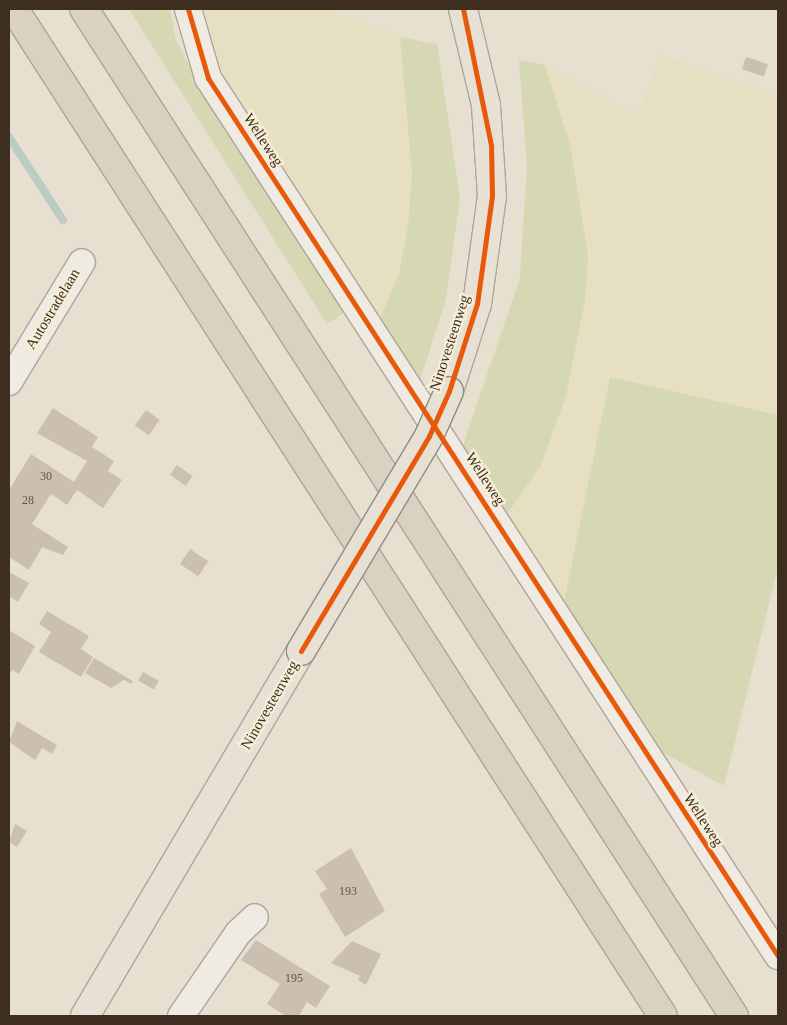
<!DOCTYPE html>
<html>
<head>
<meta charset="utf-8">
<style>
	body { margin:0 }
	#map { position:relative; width:787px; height:1025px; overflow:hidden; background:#e7e0d1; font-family:"Times New Roman",serif }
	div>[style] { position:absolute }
	.farmland>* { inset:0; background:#e6dfc2 }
	.green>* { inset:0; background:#d6d7b3 }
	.stream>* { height:8px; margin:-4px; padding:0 4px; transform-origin:4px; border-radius:4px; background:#bcccc2 }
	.building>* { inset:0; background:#cbbfb2; transform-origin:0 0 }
	.roads { filter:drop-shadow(1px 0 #ada599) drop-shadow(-1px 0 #ada599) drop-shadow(0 1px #ada599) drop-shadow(0 -1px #ada599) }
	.minor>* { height:26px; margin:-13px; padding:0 13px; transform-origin:13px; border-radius:13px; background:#efebe3 }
	.major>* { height:28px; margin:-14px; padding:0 14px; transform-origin:14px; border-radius:14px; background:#e6e1d4 }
	.highway>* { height:28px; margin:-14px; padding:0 14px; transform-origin:14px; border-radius:14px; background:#dad1c2 }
	.bridges { filter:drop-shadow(1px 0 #928b80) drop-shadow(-1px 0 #928b80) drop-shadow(0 1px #928b80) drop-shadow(0 -1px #928b80) }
	.major-bridge>* { height:28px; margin:-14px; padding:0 14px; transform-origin:14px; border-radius:14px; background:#e6e1d4 }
	.cycleway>* { height:5px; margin:-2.5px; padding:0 2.5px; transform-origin:2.5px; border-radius:2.5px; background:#e8590c }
	span { translate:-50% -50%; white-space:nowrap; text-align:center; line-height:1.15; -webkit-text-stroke:4.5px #f7eed8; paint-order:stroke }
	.number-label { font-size:12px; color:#605244 }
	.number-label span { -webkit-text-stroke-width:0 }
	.street-label { font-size:15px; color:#3d2e20 }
	.frame { position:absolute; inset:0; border:10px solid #3d2e20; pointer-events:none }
</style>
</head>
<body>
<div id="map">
	<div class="farmland">
		<i style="clip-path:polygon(201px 9px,330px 9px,400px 37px,412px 174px,408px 226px,399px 274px,379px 321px,229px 92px)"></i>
		<i style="clip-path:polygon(661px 55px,778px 95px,778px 415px,610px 377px,563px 607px,508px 513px,541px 465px,566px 396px,588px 255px,570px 145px,545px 65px,637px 116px)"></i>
	</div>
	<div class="green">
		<i style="clip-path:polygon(129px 9px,170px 9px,176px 40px,203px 95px,346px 312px,327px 324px)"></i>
		<i style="clip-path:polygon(400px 37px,437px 44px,460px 198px,446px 299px,420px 381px,379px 321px,399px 274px,408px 226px,412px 174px)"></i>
		<i style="clip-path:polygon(519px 60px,545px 65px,570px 145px,588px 255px,585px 300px,566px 396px,541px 465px,508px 513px,463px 445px,520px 278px,527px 166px)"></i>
		<i style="clip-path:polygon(610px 377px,778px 415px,778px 567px,724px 786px,651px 746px,563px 607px)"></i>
	</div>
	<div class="stream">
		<i style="left:9px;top:137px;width:99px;rotate:57deg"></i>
	</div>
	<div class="building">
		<i style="left:746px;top:57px;width:23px;height:13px;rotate:18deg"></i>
		<i style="clip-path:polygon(53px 408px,98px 437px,92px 447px,114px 461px,108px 471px,122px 480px,103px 508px,77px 490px,67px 505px,51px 494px,32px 524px,68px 547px,63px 555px,42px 547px,29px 570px,9px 557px,9px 490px,31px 454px,74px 482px,87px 461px,37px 433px)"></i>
		<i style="left:146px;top:410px;width:17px;height:19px;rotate:36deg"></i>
		<i style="left:177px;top:465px;width:19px;height:12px;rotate:35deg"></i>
		<i style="left:190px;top:549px;width:22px;height:18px;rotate:34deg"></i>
		<i style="clip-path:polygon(9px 572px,29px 583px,18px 602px,9px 596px)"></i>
		<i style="clip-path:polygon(47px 611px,89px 636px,81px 649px,93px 657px,81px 677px,39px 652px,51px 632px,39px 624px)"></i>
		<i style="clip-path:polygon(9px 630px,35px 646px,19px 674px,12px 670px,9px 676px)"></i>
		<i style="clip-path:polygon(94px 658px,133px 681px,131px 684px,124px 680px,111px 688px,85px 673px)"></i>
		<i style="left:143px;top:672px;width:18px;height:10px;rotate:29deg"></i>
		<i style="clip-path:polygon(17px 721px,57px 745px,52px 754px,42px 748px,35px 760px,9px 742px)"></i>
		<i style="clip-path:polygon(15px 824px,27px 831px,17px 847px,9px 842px)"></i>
		<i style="clip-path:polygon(351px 848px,385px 911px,345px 937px,319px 894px,327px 889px,315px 871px)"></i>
		<i style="clip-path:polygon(256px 940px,330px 986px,316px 1008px,307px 1002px,299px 1016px,286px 1016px,267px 1004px,280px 984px,241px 960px)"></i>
		<i style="clip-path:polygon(352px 941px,381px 954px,366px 985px,358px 980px,360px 976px,331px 963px)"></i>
	</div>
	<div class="roads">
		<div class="minor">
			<i style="left:188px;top:9px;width:72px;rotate:73.8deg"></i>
			<i style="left:208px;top:78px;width:1047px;rotate:57.01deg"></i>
			<i style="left:9px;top:382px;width:140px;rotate:-58.7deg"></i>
			<i style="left:181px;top:1016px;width:101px;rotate:-55.5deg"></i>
			<i style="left:238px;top:933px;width:23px;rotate:-43deg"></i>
		</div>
		<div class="major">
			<i style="left:449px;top:391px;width:91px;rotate:-72.2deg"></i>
			<i style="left:477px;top:304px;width:109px;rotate:-82.1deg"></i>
			<i style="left:492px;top:196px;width:91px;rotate:-93.8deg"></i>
			<i style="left:486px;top:105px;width:99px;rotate:-103.5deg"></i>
			<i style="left:85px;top:1016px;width:424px;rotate:-59.4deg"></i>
		</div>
		<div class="highway">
			<i style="left:14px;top:9px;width:1198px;rotate:57.2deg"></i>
			<i style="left:84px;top:9px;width:1199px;rotate:57.16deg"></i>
		</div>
	</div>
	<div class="bridges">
		<div class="major-bridge">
			<i style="left:301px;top:651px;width:250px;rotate:-59.2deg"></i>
			<i style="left:429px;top:436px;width:49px;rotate:-66deg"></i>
		</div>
	</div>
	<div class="cycleway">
		<i style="left:188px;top:9px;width:72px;rotate:73.8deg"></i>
		<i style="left:208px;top:78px;width:1047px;rotate:57.01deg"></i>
		<i style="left:301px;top:651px;width:250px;rotate:-59.2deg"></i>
		<i style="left:429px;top:436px;width:49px;rotate:-66deg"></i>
		<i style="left:449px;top:391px;width:91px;rotate:-72.2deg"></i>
		<i style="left:477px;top:304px;width:109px;rotate:-82.1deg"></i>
		<i style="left:492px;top:196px;width:51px;rotate:-91.1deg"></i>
		<i style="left:491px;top:145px;width:139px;rotate:-101.6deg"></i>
	</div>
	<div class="number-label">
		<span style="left:46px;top:477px">30</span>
		<span style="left:28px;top:501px">28</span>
		<span style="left:348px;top:892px">193</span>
		<span style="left:294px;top:979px">195</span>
	</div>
	<div class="street-label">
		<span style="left:263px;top:140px;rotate:57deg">Welleweg</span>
		<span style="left:53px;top:309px;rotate:-59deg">Autostradelaan</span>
		<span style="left:450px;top:343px;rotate:-72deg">Ninovesteenweg</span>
		<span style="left:485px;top:479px;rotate:57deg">Welleweg</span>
		<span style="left:270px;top:705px;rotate:-60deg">Ninovesteenweg</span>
		<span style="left:703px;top:820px;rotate:57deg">Welleweg</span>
	</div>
	<div class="frame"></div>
</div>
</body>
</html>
